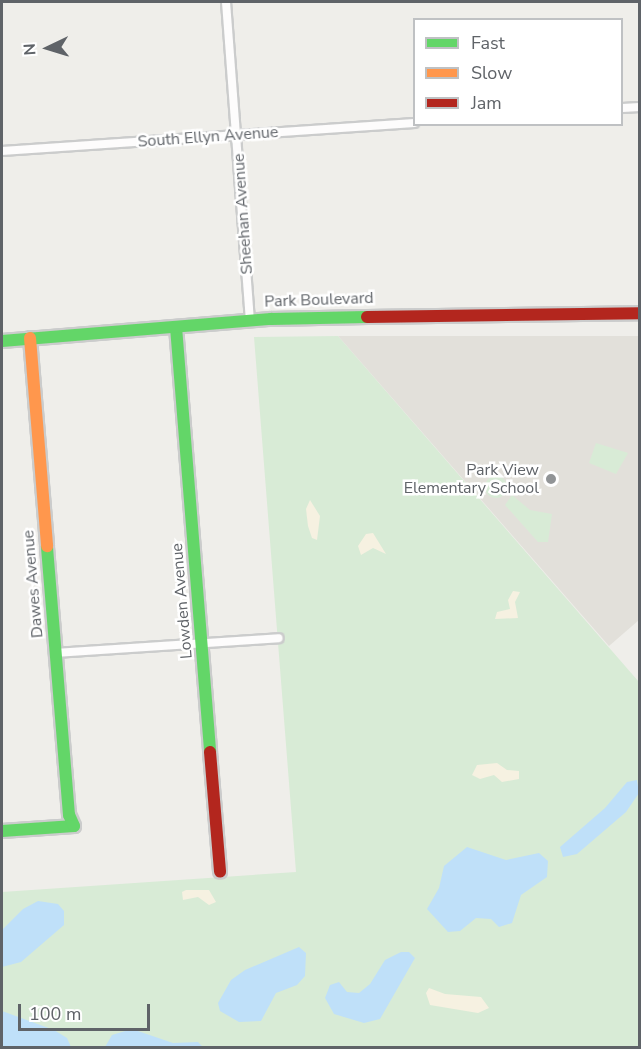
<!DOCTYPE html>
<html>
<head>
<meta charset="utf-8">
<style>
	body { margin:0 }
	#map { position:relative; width:641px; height:1049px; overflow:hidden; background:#efeeea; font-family:"Nunito Sans",sans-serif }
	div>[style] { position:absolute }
	.education>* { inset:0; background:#e2e0da }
	.green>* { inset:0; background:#d8ebd6 }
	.round { border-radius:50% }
	.sand>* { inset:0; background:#f6f1e1 }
	.water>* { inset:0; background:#bfe0f9 }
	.roads { filter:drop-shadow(2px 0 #cbcccc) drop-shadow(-2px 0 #cbcccc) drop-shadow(0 2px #cbcccc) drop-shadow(0 -2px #cbcccc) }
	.street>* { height:8px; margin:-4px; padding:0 4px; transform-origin:4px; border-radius:4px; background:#fdfcfc }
	.fast>* { height:12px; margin:-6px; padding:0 6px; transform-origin:6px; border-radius:6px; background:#63d668 }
	.slow>* { height:12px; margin:-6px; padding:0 6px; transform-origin:6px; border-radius:6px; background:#ff974d }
	.jam>* { height:12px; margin:-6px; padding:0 6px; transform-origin:6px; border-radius:6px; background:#b3261e }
	.dots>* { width:16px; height:16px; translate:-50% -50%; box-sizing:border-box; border:3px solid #fff; border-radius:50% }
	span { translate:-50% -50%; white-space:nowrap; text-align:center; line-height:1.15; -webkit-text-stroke:5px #fff; paint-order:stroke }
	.street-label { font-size:16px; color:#5f6368 }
	.poi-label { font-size:16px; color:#5f6368 }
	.right { translate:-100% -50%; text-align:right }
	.frame { position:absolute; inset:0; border:3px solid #5f6368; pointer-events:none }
	.legend { position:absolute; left:413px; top:18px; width:210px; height:108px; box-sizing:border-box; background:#fff; border:2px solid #bfc1c3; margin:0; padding:8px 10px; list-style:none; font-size:18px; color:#5f6368 }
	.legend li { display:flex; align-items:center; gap:12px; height:30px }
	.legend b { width:30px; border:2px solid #bfc1c3 }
	.north { position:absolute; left:18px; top:18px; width:60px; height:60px; -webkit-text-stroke:4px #fff; paint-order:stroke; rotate:266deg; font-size:16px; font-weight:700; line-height:24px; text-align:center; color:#5f6368 }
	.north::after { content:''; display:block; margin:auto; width:21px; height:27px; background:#5f6368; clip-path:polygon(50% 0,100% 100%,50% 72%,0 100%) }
	.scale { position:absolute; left:18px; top:1004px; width:132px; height:27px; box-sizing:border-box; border:3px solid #5f6368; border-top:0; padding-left:8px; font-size:18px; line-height:21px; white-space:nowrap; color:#5f6368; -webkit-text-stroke:4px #fff; paint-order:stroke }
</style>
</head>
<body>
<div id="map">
	<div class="education">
		<i style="clip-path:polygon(338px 336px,639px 336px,639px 620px,609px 646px)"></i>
	</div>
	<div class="green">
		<i style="clip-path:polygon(338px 336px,639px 682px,639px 1047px,2px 1048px,2px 892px,296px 872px,254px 337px)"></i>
		<i style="clip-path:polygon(596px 443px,628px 453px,616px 474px,589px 463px)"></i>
		<i class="round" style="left:485px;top:476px;width:22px;height:22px"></i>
		<i style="clip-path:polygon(512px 495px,530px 510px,552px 514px,548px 542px,538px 542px,505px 505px)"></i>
	</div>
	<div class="sand">
		<i style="clip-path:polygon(310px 500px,320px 516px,317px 540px,312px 538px,308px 526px,306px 509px)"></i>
		<i style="clip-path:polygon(373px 533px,386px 554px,373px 548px,361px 555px,358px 546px,366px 534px)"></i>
		<i style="clip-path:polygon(513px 591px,520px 592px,515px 602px,518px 618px,495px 619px,497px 612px,510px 609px,508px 600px)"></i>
		<i style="clip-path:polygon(497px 763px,507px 770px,519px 771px,519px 779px,502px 782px,494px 775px,480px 779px,472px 775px,477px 765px)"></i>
		<i style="clip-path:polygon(186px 890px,209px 890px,216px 902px,209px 905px,198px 897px,183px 900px,182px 892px)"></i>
		<i style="clip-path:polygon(429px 988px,445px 994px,481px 997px,489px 1008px,478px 1013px,430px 1005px,426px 993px)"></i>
	</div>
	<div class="water">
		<i style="clip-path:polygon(637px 780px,639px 793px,626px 812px,577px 854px,563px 857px,560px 847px,605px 808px,627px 782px)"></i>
		<i style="clip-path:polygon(467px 847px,506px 860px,539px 853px,548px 861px,547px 877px,521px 895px,512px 923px,499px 927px,491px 919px,476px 918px,460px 931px,448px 932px,427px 909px,439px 888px,444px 866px)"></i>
		<i style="clip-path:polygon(38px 901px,58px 904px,64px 911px,64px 925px,21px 962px,2px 967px,2px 930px,23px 909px)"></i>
		<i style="clip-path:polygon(299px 947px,306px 953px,305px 976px,297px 985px,276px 993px,261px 1021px,239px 1022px,220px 1011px,218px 1003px,231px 980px,245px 970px)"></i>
		<i style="clip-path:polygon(401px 952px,409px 952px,415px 958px,380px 1019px,364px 1023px,334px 1014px,325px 998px,330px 985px,339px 982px,347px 992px,359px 993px,370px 984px,385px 960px)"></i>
		<i style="clip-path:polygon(2px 1011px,54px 1030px,67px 1038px,71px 1047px,2px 1047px)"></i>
		<i style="clip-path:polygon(132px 1029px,173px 1043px,198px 1042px,203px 1047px,105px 1047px,112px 1035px)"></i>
	</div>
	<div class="roads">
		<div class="street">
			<i style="left:226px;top:2px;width:319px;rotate:85.7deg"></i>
			<i style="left:622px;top:108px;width:18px;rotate:-3deg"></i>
			<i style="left:2px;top:151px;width:413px;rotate:-3.9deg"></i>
			<i style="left:55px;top:653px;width:224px;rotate:-3.8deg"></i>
		</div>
		<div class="fast">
			<i style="left:176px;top:327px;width:426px;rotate:85.4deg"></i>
			<i style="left:2px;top:341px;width:270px;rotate:-4.7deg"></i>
			<i style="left:271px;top:319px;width:96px;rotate:-1.2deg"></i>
			<i style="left:2px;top:831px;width:72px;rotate:-4deg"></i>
			<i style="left:74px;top:826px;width:12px;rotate:-114deg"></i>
			<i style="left:69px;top:815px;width:270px;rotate:-94.7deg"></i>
		</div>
		<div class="slow">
			<i style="left:30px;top:338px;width:209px;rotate:85.3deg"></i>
		</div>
		<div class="jam">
			<i style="left:367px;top:317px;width:273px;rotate:-0.8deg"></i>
			<i style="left:210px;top:752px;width:120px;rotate:85.2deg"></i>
		</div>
	</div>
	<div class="dots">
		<i style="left:551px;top:479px;background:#919496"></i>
	</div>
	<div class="street-label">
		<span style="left:208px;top:137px;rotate:-4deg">South Ellyn Avenue</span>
		<span style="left:243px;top:214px;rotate:-94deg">Sheehan Avenue</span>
		<span style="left:319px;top:300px;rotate:-2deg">Park Boulevard</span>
		<span style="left:33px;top:584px;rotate:-95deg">Dawes Avenue</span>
		<span style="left:182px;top:601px;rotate:-95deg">Lowden Avenue</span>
	</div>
	<div class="poi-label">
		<span class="right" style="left:539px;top:479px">Park View<br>Elementary School</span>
	</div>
	<div class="frame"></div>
	<ul class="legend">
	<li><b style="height:8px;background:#63d668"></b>Fast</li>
	<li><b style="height:8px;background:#ff974d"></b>Slow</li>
	<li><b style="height:8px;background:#b3261e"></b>Jam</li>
	</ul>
	<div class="north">N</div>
	<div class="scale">100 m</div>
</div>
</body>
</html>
